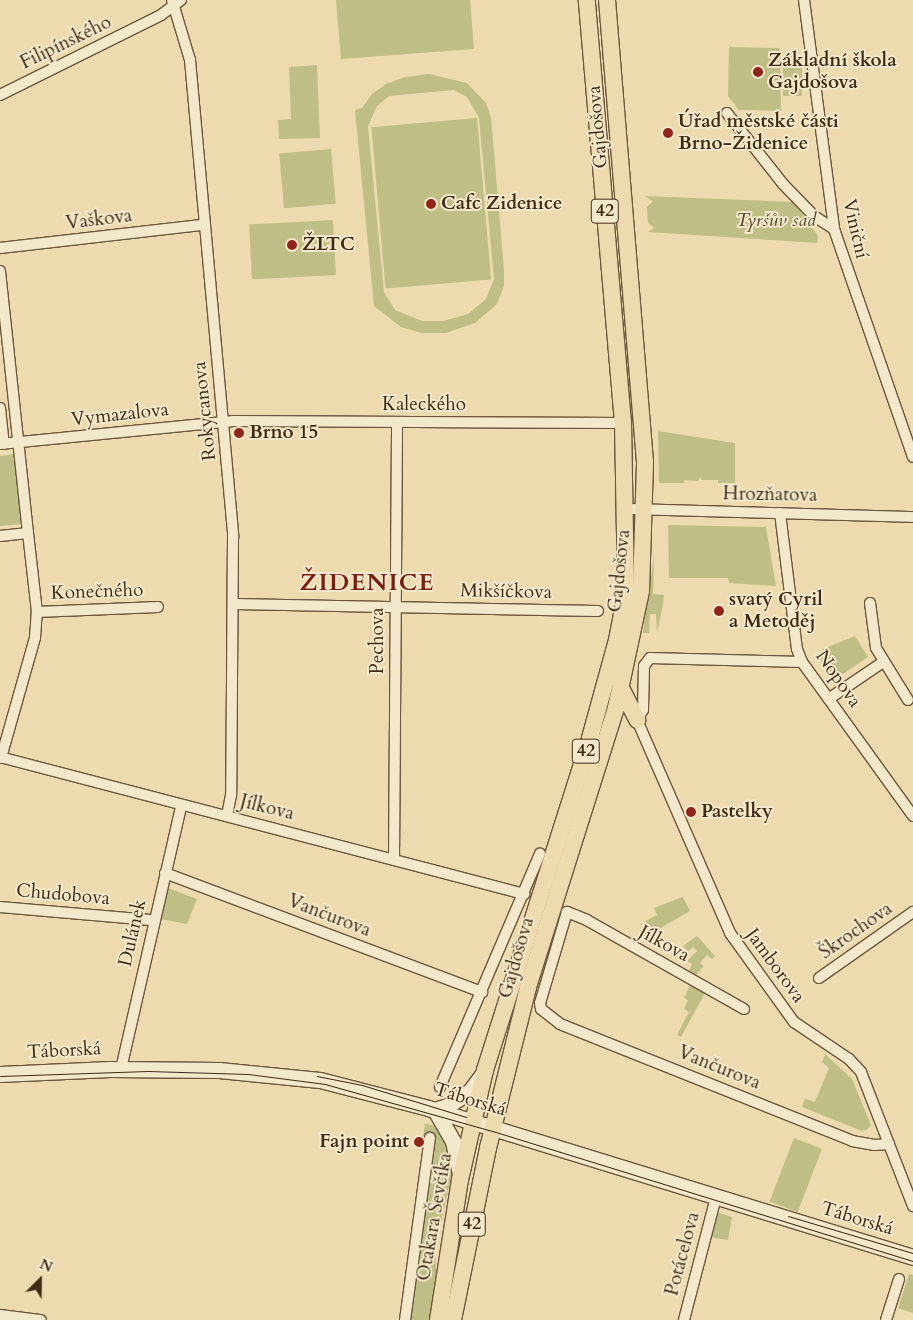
<!DOCTYPE html>
<html>
<head>
<meta charset="utf-8">
<style>
	body { margin:0 }
	#map { position:relative; width:913px; height:1320px; overflow:hidden; background:#eddbaf; font-family:Cardo,serif }
	div>[style] { position:absolute }
	.green>* { inset:0; background:#bfbe86; transform-origin:0 0 }
	.roads { filter:drop-shadow(1px 0 #6b573c) drop-shadow(-1px 0 #6b573c) drop-shadow(0 1px #6b573c) drop-shadow(0 -1px #6b573c) }
	.street>* { height:10px; margin:-5px; padding:0 5px; transform-origin:5px; border-radius:5px; background:#f3e8cb }
	.secondary>* { height:15px; margin:-7.5px; padding:0 7.5px; transform-origin:7.5px; border-radius:7.5px; background:#f3e8cb }
	.primary>* { height:16px; margin:-8px; padding:0 8px; transform-origin:8px; border-radius:8px; background:#eddbaf }
	.tram>* { height:1px; margin:-0.5px; padding:0 0.5px; transform-origin:0.5px; border-radius:0.5px; background:#402b15 }
	.dots>* { width:14px; height:14px; translate:-50% -50%; box-sizing:border-box; border:2px solid #f3e8cb; border-radius:50% }
	span { translate:-50% -50%; white-space:nowrap; text-align:center; line-height:1.15; -webkit-text-stroke:4px #f3e8cb; paint-order:stroke }
	.shield-label span { padding:1px 4px; background:#f3e8cb; border:1px solid; border-radius:4px; -webkit-text-stroke-width:0 }
	.shield-label { font-size:18px; color:#402b15; font-weight:700 }
	.street-label { font-size:19px; color:#402b15 }
	.poi-label { font-size:19px; color:#402b15; font-weight:700 }
	.left { translate:0 -50%; text-align:left }
	.right { translate:-100% -50%; text-align:right }
	.park-label { font-size:19px; color:#59482c; font-style:italic }
	.district-label { font-size:24px; color:#7a1f14; font-weight:700; letter-spacing:1px }
	.north { position:absolute; left:15px; top:1255px; width:50px; height:50px; -webkit-text-stroke:4px #f3e8cb; paint-order:stroke; rotate:23deg; font-size:14px; font-weight:700; line-height:20px; text-align:center; color:#402b15 }
	.north::after { content:''; display:block; margin:auto; width:18px; height:22px; background:#402b15; clip-path:polygon(50% 0,100% 100%,50% 72%,0 100%) }
</style>
</head>
<body>
<div id="map">
	<div class="green">
		<i style="clip-path:polygon(336px 0,470px 0,474px 49px,341px 59px)"></i>
		<i style="clip-path:polygon(729px 47px,780px 48px,781px 111px,739px 110px,728px 96px)"></i>
		<i style="left:783px;top:56px;width:19px;height:40px"></i>
		<i style="clip-path:polygon(317px 65px,320px 138px,279px 139px,278px 120px,291px 119px,289px 67px)"></i>
		<i style="clip-path:polygon(evenodd,429px 74px,467px 83px,486px 103px,491px 117px,504px 270px,504px 286px,497px 304px,475px 323px,446px 333px,422px 333px,401px 327px,374px 306px,355px 110px,362px 108px,372px 94px,386px 84px,405px 77px,429px 74px,454px 90px,467px 97px,479px 118px,494px 279px,486px 299px,468px 314px,443px 321px,422px 321px,395px 310px,384px 292px,368px 126px,377px 106px,389px 96px,454px 90px)"></i>
		<i style="left:477px;top:118px;width:162px;height:106px;rotate:85deg"></i>
		<i style="left:331px;top:149px;width:55px;height:52px;rotate:85deg"></i>
		<i style="clip-path:polygon(644px 196px,794px 202px,818px 236px,817px 243px,648px 232px,654px 228px,648px 223px,647px 207px,653px 201px)"></i>
		<i style="left:333px;top:220px;width:55px;height:84px;rotate:87deg"></i>
		<i style="clip-path:polygon(658px 431px,735px 443px,735px 483px,718px 483px,718px 480px,701px 480px,701px 477px,698px 481px,684px 480px,684px 483px,659px 483px)"></i>
		<i style="clip-path:polygon(15px 454px,22px 524px,0 526px,0 456px)"></i>
		<i style="clip-path:polygon(668px 525px,766px 527px,776px 586px,729px 583px,728px 578px,669px 578px)"></i>
		<i style="clip-path:polygon(654px 556px,653px 594px,664px 595px,663px 604px,657px 633px,656px 614px,650px 614px,649px 633px,643px 633px)"></i>
		<i style="clip-path:polygon(855px 636px,868px 657px,833px 681px,818px 657px,823px 649px)"></i>
		<i style="clip-path:polygon(168px 888px,197px 899px,187px 924px,161px 919px)"></i>
		<i style="clip-path:polygon(683px 897px,690px 911px,640px 940px,648px 928px,640px 924px,657px 915px,654px 908px)"></i>
		<i style="clip-path:polygon(697px 936px,715px 956px,712px 959px,707px 955px,700px 963px,704px 966px,695px 976px,688px 973px,692px 964px,687px 961px,697px 951px,693px 947px,688px 951px,683px 946px)"></i>
		<i style="clip-path:polygon(690px 985px,705px 993px,681px 1037px,677px 1035px,689px 1012px,684px 1009px,688px 1000px,684px 998px)"></i>
		<i style="clip-path:polygon(825px 1054px,852px 1079px,871px 1125px,868px 1129px,862px 1131px,802px 1107px,805px 1099px,815px 1102px,829px 1068px,822px 1062px)"></i>
		<i style="clip-path:polygon(425px 1123px,443px 1129px,453px 1168px,435px 1251px,437px 1279px,431px 1320px,411px 1320px,436px 1140px,423px 1137px)"></i>
		<i style="left:794px;top:1138px;width:30px;height:68px;rotate:21deg"></i>
		<i style="clip-path:polygon(716px 1212px,732px 1217px,728px 1240px,710px 1237px)"></i>
		<i style="clip-path:polygon(909px 1274px,913px 1275px,913px 1313px,898px 1308px)"></i>
	</div>
	<div class="roads">
		<div class="street">
			<i style="left:172px;top:0;width:63px;rotate:73.3deg"></i>
			<i style="left:190px;top:60px;width:478px;rotate:84.8deg"></i>
			<i style="left:233px;top:536px;width:259px;rotate:90.4deg"></i>
			<i style="left:231px;top:795px;width:21px;rotate:101deg"></i>
			<i style="left:804px;top:0;width:231px;rotate:82.5deg"></i>
			<i style="left:834px;top:229px;width:241px;rotate:70.9deg"></i>
			<i style="left:0;top:95px;width:180px;rotate:-26.4deg"></i>
			<i style="left:161px;top:15px;width:25px;rotate:-37deg"></i>
			<i style="left:727px;top:113px;width:90px;rotate:51.7deg"></i>
			<i style="left:783px;top:184px;width:45px;rotate:45.9deg"></i>
			<i style="left:814px;top:216px;width:24px;rotate:33deg"></i>
			<i style="left:0;top:248px;width:204px;rotate:-6.5deg"></i>
			<i style="left:0;top:271px;width:263px;rotate:83.9deg"></i>
			<i style="left:28px;top:533px;width:28px;rotate:174deg"></i>
			<i style="left:0;top:408px;width:36px;rotate:84deg"></i>
			<i style="left:0;top:444px;width:235px;rotate:-5.6deg"></i>
			<i style="left:234px;top:421px;width:389px;rotate:0.3deg"></i>
			<i style="left:627px;top:509px;width:286px;rotate:1.6deg"></i>
			<i style="left:780px;top:513px;width:137px;rotate:82.9deg"></i>
			<i style="left:797px;top:649px;width:14px;rotate:69deg"></i>
			<i style="left:802px;top:662px;width:190px;rotate:54.2deg"></i>
			<i style="left:870px;top:603px;width:45px;rotate:82.4deg"></i>
			<i style="left:876px;top:648px;width:61px;rotate:58.4deg"></i>
			<i style="left:234px;top:604px;width:364px;rotate:1.1deg"></i>
			<i style="left:37px;top:612px;width:121px;rotate:-2.4deg"></i>
			<i style="left:802px;top:662px;width:152px;rotate:-178.5deg"></i>
			<i style="left:650px;top:658px;width:10px;rotate:127deg"></i>
			<i style="left:644px;top:666px;width:44px;rotate:91.3deg"></i>
			<i style="left:643px;top:710px;width:12px;rotate:121deg"></i>
			<i style="left:637px;top:720px;width:232px;rotate:66.4deg"></i>
			<i style="left:730px;top:933px;width:110px;rotate:54.3deg"></i>
			<i style="left:794px;top:1022px;width:66px;rotate:33.9deg"></i>
			<i style="left:849px;top:1059px;width:18px;rotate:47deg"></i>
			<i style="left:861px;top:1072px;width:144px;rotate:68.8deg"></i>
			<i style="left:830px;top:698px;width:64px;rotate:-34.2deg"></i>
			<i style="left:0;top:757px;width:542px;rotate:14.65deg"></i>
			<i style="left:1px;top:758px;width:125px;rotate:-74.2deg"></i>
			<i style="left:35px;top:638px;width:26px;rotate:-86deg"></i>
			<i style="left:37px;top:612px;width:80px;rotate:-96.5deg"></i>
			<i style="left:394px;top:860px;width:438px;rotate:-89.6deg"></i>
			<i style="left:165px;top:873px;width:339px;rotate:20.6deg"></i>
			<i style="left:0;top:907px;width:154px;rotate:4.9deg"></i>
			<i style="left:819px;top:978px;width:115px;rotate:-35.1deg"></i>
			<i style="left:744px;top:1009px;width:180px;rotate:-150.5deg"></i>
			<i style="left:587px;top:920px;width:22px;rotate:-158deg"></i>
			<i style="left:567px;top:912px;width:95px;rotate:106.5deg"></i>
			<i style="left:540px;top:1003px;width:6px;rotate:81deg"></i>
			<i style="left:541px;top:1009px;width:24px;rotate:38deg"></i>
			<i style="left:560px;top:1024px;width:315px;rotate:21.8deg"></i>
			<i style="left:852px;top:1141px;width:23px;rotate:10deg"></i>
			<i style="left:875px;top:1145px;width:14px;rotate:-4deg"></i>
			<i style="left:121px;top:1069px;width:270px;rotate:-77.1deg"></i>
			<i style="left:440px;top:1087px;width:254px;rotate:-66.8deg"></i>
			<i style="left:0;top:1315px;width:41px;rotate:7deg"></i>
			<i style="left:405px;top:1320px;width:184px;rotate:-82.2deg"></i>
			<i style="left:684px;top:1320px;width:127px;rotate:-75.4deg"></i>
			<i style="left:886px;top:1320px;width:43px;rotate:-72.4deg"></i>
		</div>
		<div class="secondary">
			<i style="left:0;top:1074px;width:110px;rotate:-2.6deg"></i>
			<i style="left:110px;top:1069px;width:109px;rotate:0.5deg"></i>
			<i style="left:219px;top:1070px;width:101px;rotate:5.7deg"></i>
			<i style="left:320px;top:1080px;width:112px;rotate:14.5deg"></i>
			<i style="left:428px;top:1108px;width:507px;rotate:17.08deg"></i>
			<i style="left:435px;top:1110px;width:36px;rotate:60deg"></i>
			<i style="left:453px;top:1141px;width:35px;rotate:78deg"></i>
			<i style="left:435px;top:1110px;width:13px;rotate:-18deg"></i>
			<i style="left:447px;top:1106px;width:27px;rotate:-33deg"></i>
			<i style="left:470px;top:1091px;width:25px;rotate:-53deg"></i>
		</div>
		<div class="primary">
			<i style="left:621px;top:688px;width:36px;rotate:63deg"></i>
			<i style="left:438px;top:1320px;width:142px;rotate:-81.1deg"></i>
			<i style="left:460px;top:1180px;width:113px;rotate:-77.2deg"></i>
			<i style="left:485px;top:1070px;width:348px;rotate:-72.4deg"></i>
			<i style="left:590px;top:738px;width:102px;rotate:-74.6deg"></i>
			<i style="left:617px;top:640px;width:48px;rotate:-79.2deg"></i>
			<i style="left:626px;top:593px;width:170px;rotate:-91deg"></i>
			<i style="left:623px;top:423px;width:425px;rotate:-94.9deg"></i>
			<i style="left:453px;top:1320px;width:176px;rotate:-78.5deg"></i>
			<i style="left:488px;top:1148px;width:166px;rotate:-76deg"></i>
			<i style="left:528px;top:987px;width:293px;rotate:-72.5deg"></i>
			<i style="left:616px;top:708px;width:120px;rotate:-77.9deg"></i>
			<i style="left:641px;top:591px;width:129px;rotate:-88.2deg"></i>
			<i style="left:645px;top:462px;width:464px;rotate:-94.7deg"></i>
		</div>
	</div>
	<div class="tram">
		<i style="left:0;top:1076px;width:148px;rotate:-1.9deg"></i>
		<i style="left:148px;top:1071px;width:100px;rotate:1.7deg"></i>
		<i style="left:248px;top:1074px;width:78px;rotate:7.4deg"></i>
		<i style="left:325px;top:1084px;width:181px;rotate:15.7deg"></i>
		<i style="left:499px;top:1133px;width:433px;rotate:17.2deg"></i>
		<i style="left:317px;top:1076px;width:46px;rotate:11.3deg"></i>
		<i style="left:362px;top:1085px;width:109px;rotate:17.1deg"></i>
		<i style="left:788px;top:1216px;width:130px;rotate:16.5deg"></i>
	</div>
	<div class="dots">
		<i style="left:758px;top:72px;background:#8f2418"></i>
		<i style="left:668px;top:133px;background:#8f2418"></i>
		<i style="left:431px;top:204px;background:#8f2418"></i>
		<i style="left:292px;top:245px;background:#8f2418"></i>
		<i style="left:239px;top:433px;background:#8f2418"></i>
		<i style="left:719px;top:611px;background:#8f2418"></i>
		<i style="left:691px;top:812px;background:#8f2418"></i>
		<i style="left:419px;top:1142px;background:#8f2418"></i>
	</div>
	<div class="shield-label">
		<span style="left:605px;top:211px">42</span>
		<span style="left:586px;top:751px">42</span>
		<span style="left:472px;top:1224px">42</span>
	</div>
	<div class="street-label">
		<span style="left:66px;top:43px;rotate:-26deg">Filipínského</span>
		<span style="left:598px;top:127px;rotate:-95deg">Gajdošova</span>
		<span style="left:99px;top:220px;rotate:-7deg">Vaškova</span>
		<span style="left:855px;top:229px;rotate:77deg">Viniční</span>
		<span style="left:424px;top:405px">Kaleckého</span>
		<span style="left:205px;top:411px;rotate:-96deg">Rokycanova</span>
		<span style="left:120px;top:415px;rotate:-6deg">Vymazalova</span>
		<span style="left:770px;top:495px;rotate:1deg">Hrozňatova</span>
		<span style="left:620px;top:571px;rotate:-84deg">Gajdošova</span>
		<span style="left:97px;top:592px;rotate:-2deg">Konečného</span>
		<span style="left:506px;top:592px;rotate:1deg">Mikšíčkova</span>
		<span style="left:378px;top:641px;rotate:-90deg">Pechova</span>
		<span style="left:838px;top:679px;rotate:55deg">Nopova</span>
		<span style="left:267px;top:808px;rotate:14deg">Jílkova</span>
		<span style="left:63px;top:895px;rotate:5deg">Chudobova</span>
		<span style="left:329px;top:916px;rotate:21deg">Vančurova</span>
		<span style="left:856px;top:931px;rotate:-35deg">Škrochova</span>
		<span style="left:133px;top:933px;rotate:-77deg">Dulánek</span>
		<span style="left:664px;top:944px;rotate:29deg">Jílkova</span>
		<span style="left:517px;top:958px;rotate:-74deg">Gajdošova</span>
		<span style="left:775px;top:966px;rotate:54deg">Jamborova</span>
		<span style="left:64px;top:1051px;rotate:-3deg">Táborská</span>
		<span style="left:719px;top:1068px;rotate:22deg">Vančurova</span>
		<span style="left:470px;top:1100px;rotate:17deg">Táborská</span>
		<span style="left:435px;top:1217px;rotate:-80deg">Otakara Ševčíka</span>
		<span style="left:857px;top:1219px;rotate:17deg">Táborská</span>
		<span style="left:683px;top:1254px;rotate:-75deg">Potácelova</span>
	</div>
	<div class="poi-label">
		<span class="left" style="left:768px;top:72px">Základní škola<br>Gajdošova</span>
		<span class="left" style="left:678px;top:133px">Úřad městské části<br>Brno-Židenice</span>
		<span class="left" style="left:441px;top:204px">Cafc Zidenice</span>
		<span class="left" style="left:302px;top:245px">ŽLTC</span>
		<span class="left" style="left:249px;top:433px">Brno 15</span>
		<span class="left" style="left:729px;top:611px">svatý Cyril<br>a Metoděj</span>
		<span class="left" style="left:701px;top:812px">Pastelky</span>
		<span class="right" style="left:409px;top:1142px">Fajn point</span>
	</div>
	<div class="park-label">
		<span style="left:776px;top:221px">Tyršův sad</span>
	</div>
	<div class="district-label">
		<span style="left:367px;top:583px">ŽIDENICE</span>
	</div>
	<div class="north">N</div>
</div>
</body>
</html>
